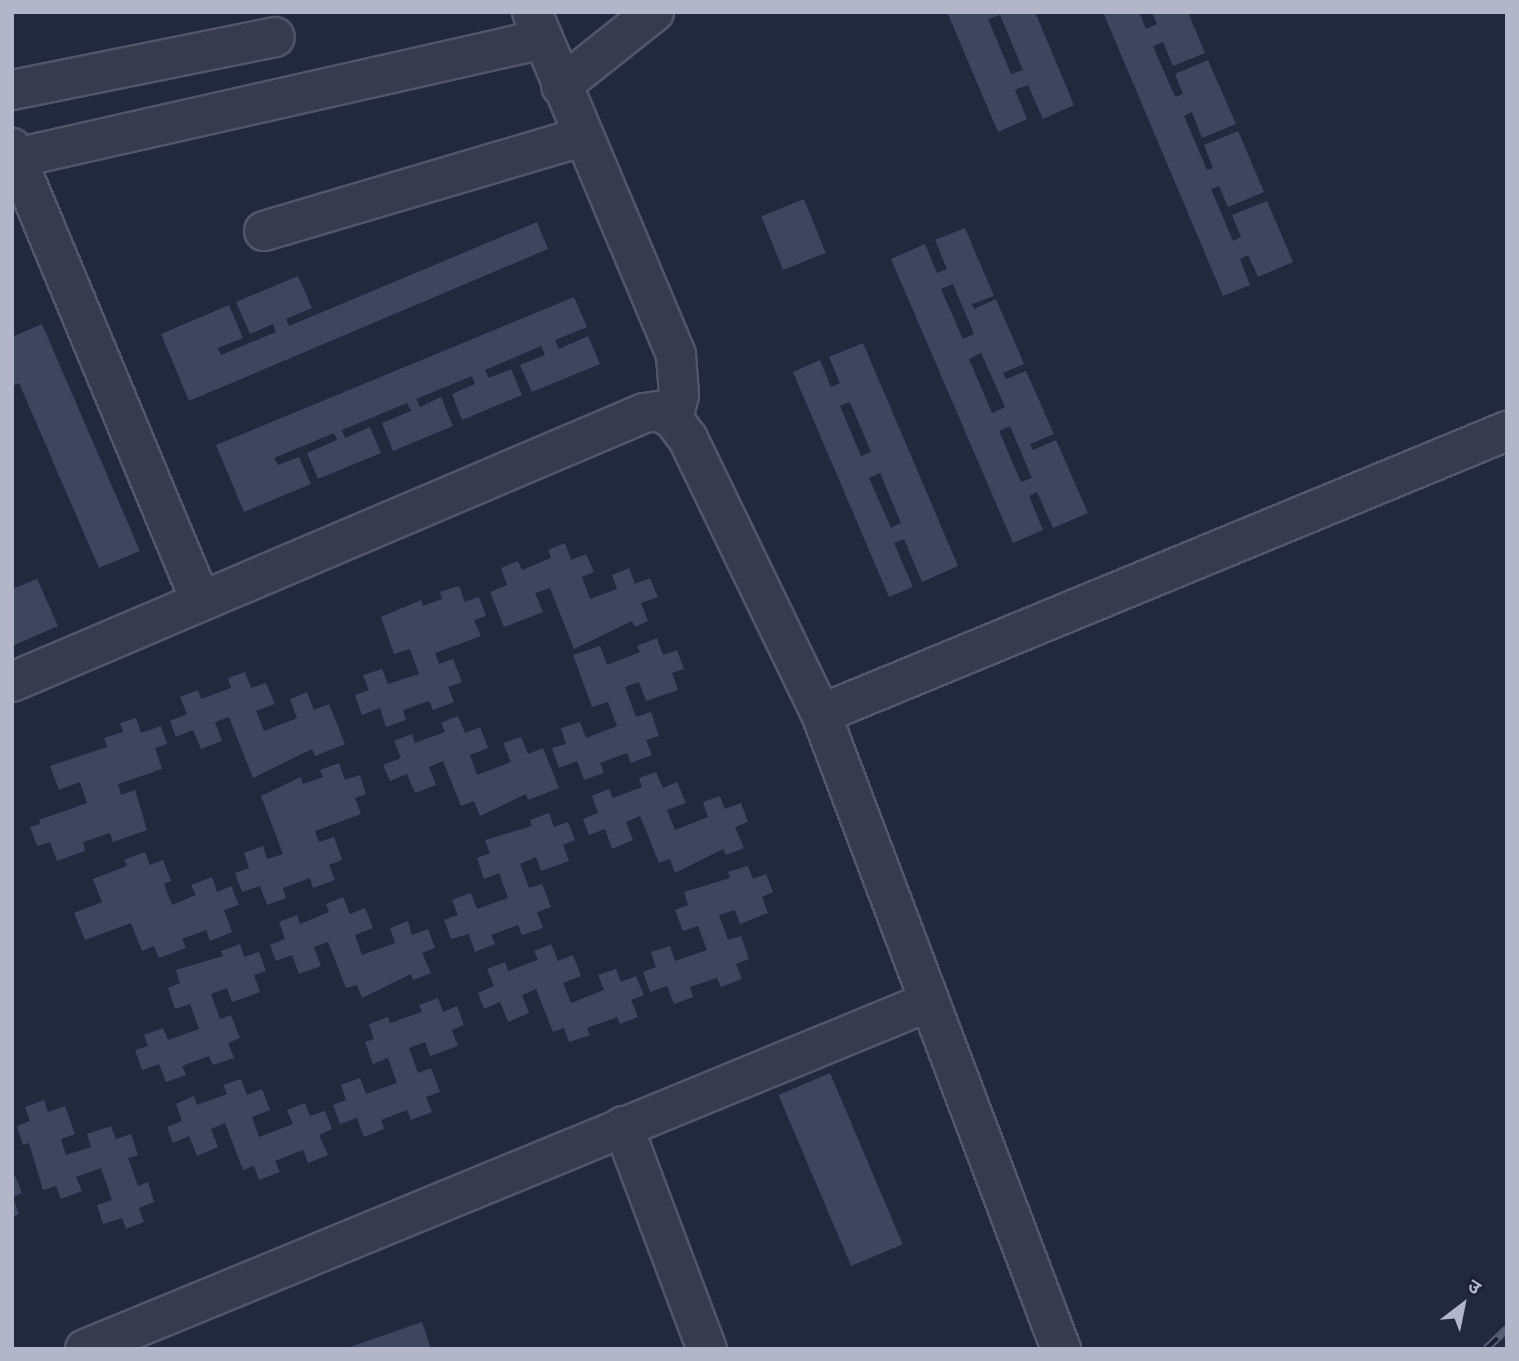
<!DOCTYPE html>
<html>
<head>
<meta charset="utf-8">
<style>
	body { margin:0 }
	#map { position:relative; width:1519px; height:1361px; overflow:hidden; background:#22293d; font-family:Karla,"Noto Sans Devanagari",sans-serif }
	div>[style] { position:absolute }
	.building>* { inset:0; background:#3e455e; transform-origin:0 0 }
	.roads { filter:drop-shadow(2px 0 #515668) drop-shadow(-2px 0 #515668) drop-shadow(0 2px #515668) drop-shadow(0 -2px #515668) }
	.minor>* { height:38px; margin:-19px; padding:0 19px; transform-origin:19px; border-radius:19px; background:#363b4d }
	.rail>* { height:8px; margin-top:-4px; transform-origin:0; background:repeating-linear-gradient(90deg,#1b2032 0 16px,#585e75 0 32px); box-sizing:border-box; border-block:2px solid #585e75 }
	span { translate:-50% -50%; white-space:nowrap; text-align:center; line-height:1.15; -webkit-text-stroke:5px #1b2032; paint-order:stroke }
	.frame { position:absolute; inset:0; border:14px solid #b1b6c9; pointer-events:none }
	.north { position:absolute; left:1428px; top:1270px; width:70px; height:70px; -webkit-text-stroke:5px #1b2032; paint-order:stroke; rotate:32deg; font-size:19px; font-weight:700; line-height:28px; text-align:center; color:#b1b6c9 }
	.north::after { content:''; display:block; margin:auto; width:24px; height:32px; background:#b1b6c9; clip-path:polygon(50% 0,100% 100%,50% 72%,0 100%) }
</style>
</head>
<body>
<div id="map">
	<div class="building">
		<i style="clip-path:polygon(evenodd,947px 12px,1035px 12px,1074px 105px,1043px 119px,1028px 85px,1015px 90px,1027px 119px,998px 132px,947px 12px,1000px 15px,1023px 70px,1011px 74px,988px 19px,1000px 15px)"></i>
		<i style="clip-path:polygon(1103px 12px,1139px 12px,1146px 29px,1157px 24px,1152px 12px,1188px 12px,1205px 53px,1173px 66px,1163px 42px,1153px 46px,1175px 97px,1183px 94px,1175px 74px,1208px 60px,1236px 124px,1202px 138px,1192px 112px,1184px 116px,1207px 170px,1213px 168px,1204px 145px,1238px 131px,1264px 192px,1228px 207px,1219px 186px,1211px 189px,1233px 241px,1241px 237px,1232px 215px,1267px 201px,1293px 262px,1258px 277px,1248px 255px,1240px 259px,1250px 285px,1223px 296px)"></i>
		<i style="left:804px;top:199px;width:58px;height:46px;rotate:68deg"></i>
		<i style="clip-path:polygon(537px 222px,548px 249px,189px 401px,161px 334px,229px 305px,243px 338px,218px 348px,221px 355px,276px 332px,273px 324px,250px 334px,236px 302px,298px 276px,312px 308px,286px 319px,289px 326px)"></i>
		<i style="clip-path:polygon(evenodd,965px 228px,994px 296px,972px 304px,974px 309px,996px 299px,1024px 364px,1003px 373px,1006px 379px,1026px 371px,1054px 434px,1030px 444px,1033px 450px,1056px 440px,1088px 513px,1053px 528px,1037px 492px,1029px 496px,1043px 530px,1013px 543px,891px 259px,925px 244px,937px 273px,947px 269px,935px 240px,965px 228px,953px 284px,974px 334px,963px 339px,941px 289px,953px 284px,965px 228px,981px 353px,1005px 407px,992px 413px,969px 359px,981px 353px,965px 228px,1010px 426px,1032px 478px,1021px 482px,999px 431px,1010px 426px)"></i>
		<i style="clip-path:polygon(574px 297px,587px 327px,555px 340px,559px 349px,588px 336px,600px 364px,532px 392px,520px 365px,545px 355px,541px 346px,485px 370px,489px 378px,511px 369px,522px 395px,462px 420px,452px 394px,475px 384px,472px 376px,416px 399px,420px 407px,441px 397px,453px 426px,393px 451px,382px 423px,411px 411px,407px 403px,342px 430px,345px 438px,370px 427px,381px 453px,318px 479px,307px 453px,337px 440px,334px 433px,274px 458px,278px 465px,299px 457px,311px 484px,244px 512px,216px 445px)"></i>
		<i style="clip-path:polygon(42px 324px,140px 551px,99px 568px,19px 383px,12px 386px,12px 337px)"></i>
		<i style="clip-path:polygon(evenodd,863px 343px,958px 566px,922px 582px,904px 539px,894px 543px,913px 587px,889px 597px,793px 372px,820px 360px,831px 387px,840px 383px,829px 357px,863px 343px,850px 402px,871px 452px,861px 456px,840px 406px,850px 402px,863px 343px,880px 473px,901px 523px,891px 528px,869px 478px,880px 473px)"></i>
		<i style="clip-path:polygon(565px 543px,571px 560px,586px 554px,594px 572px,582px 577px,590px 599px,617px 589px,612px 575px,629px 568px,635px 584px,650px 578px,658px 597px,641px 603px,648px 621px,635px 627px,632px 621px,574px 649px,550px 588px,535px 593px,543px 612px,504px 627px,490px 592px,507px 585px,501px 568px,518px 561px,522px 570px,551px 558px,548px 550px)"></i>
		<i style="clip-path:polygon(37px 579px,58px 626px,12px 646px,12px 589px)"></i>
		<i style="clip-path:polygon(459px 586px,465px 602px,479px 597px,486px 616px,474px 620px,481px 636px,435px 653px,439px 664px,453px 659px,462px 682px,448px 687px,454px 702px,433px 710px,429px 701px,403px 710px,406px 720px,386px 727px,380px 708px,362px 715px,355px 695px,369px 690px,363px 675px,382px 669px,388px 684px,419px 674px,410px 649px,394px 654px,381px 617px,421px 600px,423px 606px,442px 599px,440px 592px)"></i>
		<i style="clip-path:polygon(657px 638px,663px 655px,677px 650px,684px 669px,672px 673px,678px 690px,646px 701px,639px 682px,625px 687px,636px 717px,651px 712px,659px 736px,646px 740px,652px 755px,631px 763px,627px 753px,600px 763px,604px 773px,584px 780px,577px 761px,559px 768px,552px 748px,566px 744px,561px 728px,580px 722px,586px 738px,617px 726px,608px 702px,592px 707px,573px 655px,600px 646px,607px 665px,640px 652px,637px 646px)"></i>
		<i style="clip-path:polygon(245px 672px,251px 688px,266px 683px,275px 704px,256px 711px,264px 731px,297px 718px,290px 699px,307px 692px,314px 710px,329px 704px,345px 744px,315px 756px,312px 749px,253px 778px,229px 717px,215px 722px,222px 741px,201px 749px,193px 730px,176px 737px,170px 721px,187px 714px,180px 697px,198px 690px,201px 699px,231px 688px,228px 678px)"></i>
		<i style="clip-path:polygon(458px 716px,465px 733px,480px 727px,488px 748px,470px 755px,477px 775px,511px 762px,503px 743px,521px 737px,528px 754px,543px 748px,559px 788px,528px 800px,526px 794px,480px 816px,474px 801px,461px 806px,443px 761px,429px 767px,436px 785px,415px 793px,407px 774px,390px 781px,383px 765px,401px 758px,394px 741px,412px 734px,415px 743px,445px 732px,441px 723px)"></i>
		<i style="clip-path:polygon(136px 718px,141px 733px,161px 726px,167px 744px,155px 748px,162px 769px,118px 784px,121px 795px,135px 790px,147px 830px,113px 842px,110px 833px,83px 842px,85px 851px,57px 861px,50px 842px,37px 846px,30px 827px,40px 824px,39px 820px,87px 803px,80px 782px,59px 790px,50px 766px,107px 747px,104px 738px,123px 732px,120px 723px)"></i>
		<i style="clip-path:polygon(339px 763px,345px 780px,360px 775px,366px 794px,355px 798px,361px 814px,315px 831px,319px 842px,334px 837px,342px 860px,329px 865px,335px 880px,313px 888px,310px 878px,283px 888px,286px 898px,267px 905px,260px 886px,242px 892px,235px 873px,249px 868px,244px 853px,263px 846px,267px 859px,283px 854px,261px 796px,301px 777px,303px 784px,323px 777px,320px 770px)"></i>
		<i style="clip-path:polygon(656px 772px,663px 788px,677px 782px,686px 803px,667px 810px,675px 830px,708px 817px,703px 802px,720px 796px,725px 809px,741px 803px,748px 822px,735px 827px,744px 848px,726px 855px,723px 849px,675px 873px,670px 859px,659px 863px,640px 816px,626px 822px,633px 840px,612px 849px,605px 829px,589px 835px,583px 819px,598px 813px,592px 796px,609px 789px,613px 798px,642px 787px,639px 778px)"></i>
		<i style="clip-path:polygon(549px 813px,554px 827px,568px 822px,575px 840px,563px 845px,569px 861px,541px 871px,536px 857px,520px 864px,529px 888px,542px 884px,551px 907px,537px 912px,543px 928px,522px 935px,518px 925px,491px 935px,495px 944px,475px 952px,469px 934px,451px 939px,444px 920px,458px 915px,452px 900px,471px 893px,477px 909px,508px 898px,499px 873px,484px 879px,477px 858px,490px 853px,485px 840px,532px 826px,530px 820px)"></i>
		<i style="clip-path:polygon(145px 852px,150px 865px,163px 860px,171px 881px,164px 884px,172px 905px,196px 895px,191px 885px,212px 877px,217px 892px,231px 886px,239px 905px,224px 910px,232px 932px,210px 941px,206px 930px,182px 939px,186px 948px,159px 958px,154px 946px,142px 951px,131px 923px,85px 940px,74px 913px,102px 902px,93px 879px,127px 866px,124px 860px)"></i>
		<i style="clip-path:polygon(748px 866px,753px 879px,766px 874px,773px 892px,762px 897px,768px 913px,740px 924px,735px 910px,719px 915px,728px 940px,741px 936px,749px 959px,736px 964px,742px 979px,721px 987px,717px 978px,690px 987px,693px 997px,674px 1004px,667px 986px,650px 992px,643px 972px,656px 967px,651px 952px,670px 946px,675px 961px,707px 950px,698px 926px,683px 931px,675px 910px,688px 905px,684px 892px,730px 878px,728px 872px)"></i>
		<i style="clip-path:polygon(343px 897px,350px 914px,365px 908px,373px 928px,355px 935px,362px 955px,395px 943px,390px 928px,408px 921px,412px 935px,428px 929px,435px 948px,422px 953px,431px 973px,413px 980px,411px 974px,362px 998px,357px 985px,346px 988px,328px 942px,314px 947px,321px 966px,299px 974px,292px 955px,276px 961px,270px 945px,285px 939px,279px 922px,297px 915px,300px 924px,329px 912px,326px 904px)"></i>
		<i style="clip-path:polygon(240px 944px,244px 957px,259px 952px,266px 971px,254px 975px,260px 992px,232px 1002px,227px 988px,211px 994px,220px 1019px,231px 1015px,240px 1038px,228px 1043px,234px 1058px,213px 1065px,209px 1056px,182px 1066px,186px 1075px,166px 1082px,159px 1064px,142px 1070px,135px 1050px,148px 1046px,144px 1035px,163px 1028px,168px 1040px,199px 1029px,190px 1004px,175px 1009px,168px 988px,180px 983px,176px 970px,223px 956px,221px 951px)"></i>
		<i style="clip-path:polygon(551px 944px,558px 961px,573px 955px,581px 976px,563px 983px,571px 1003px,604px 990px,598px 975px,616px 969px,621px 982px,636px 976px,644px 995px,631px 1000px,638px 1017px,620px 1024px,617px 1017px,587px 1028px,590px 1035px,569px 1042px,564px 1028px,553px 1032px,536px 989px,522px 995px,529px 1013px,508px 1022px,500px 1002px,484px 1009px,478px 993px,494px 986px,487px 969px,505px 962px,508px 971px,538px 960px,534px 951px)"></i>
		<i style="clip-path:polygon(438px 998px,443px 1012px,457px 1006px,464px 1025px,452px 1030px,458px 1046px,430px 1056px,425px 1042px,409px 1048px,418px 1073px,431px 1068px,440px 1092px,426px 1097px,432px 1112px,411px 1120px,407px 1110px,381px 1120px,384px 1129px,364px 1137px,357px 1118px,340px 1124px,333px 1105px,346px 1100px,341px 1085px,360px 1078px,366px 1094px,397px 1083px,388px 1058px,373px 1064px,365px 1042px,374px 1039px,369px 1024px,388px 1017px,390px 1023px,422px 1012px,419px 1005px)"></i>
		<i style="left:830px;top:1073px;width:186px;height:56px;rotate:67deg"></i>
		<i style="clip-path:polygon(241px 1079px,247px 1095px,262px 1089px,270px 1110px,252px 1117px,259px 1137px,293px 1124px,287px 1110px,305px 1103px,310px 1116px,325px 1111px,332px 1129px,319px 1135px,328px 1155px,308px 1163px,303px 1150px,275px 1161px,280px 1172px,259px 1180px,254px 1166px,243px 1170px,225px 1123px,211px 1129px,218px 1147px,197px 1156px,189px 1136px,173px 1143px,167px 1127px,182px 1121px,176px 1104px,194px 1096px,197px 1105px,227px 1094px,223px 1085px)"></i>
		<i style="clip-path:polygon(44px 1100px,48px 1112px,65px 1106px,75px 1134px,61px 1139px,66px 1155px,91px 1147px,87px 1134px,111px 1126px,116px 1139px,131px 1134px,138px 1155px,128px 1158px,138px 1186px,148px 1182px,154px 1202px,139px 1208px,144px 1222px,126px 1229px,122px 1218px,103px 1224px,97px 1205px,112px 1200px,101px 1168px,76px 1177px,82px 1191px,61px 1199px,56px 1186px,43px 1190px,29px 1143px,23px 1145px,17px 1126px,30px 1121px,25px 1107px)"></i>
		<i style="clip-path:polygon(15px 1176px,22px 1193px,13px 1197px,19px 1214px,12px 1217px,12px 1177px)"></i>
		<i style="clip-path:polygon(422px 1322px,431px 1349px,347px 1349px,347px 1348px)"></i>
	</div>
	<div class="roads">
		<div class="minor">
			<i style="left:532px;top:12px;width:372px;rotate:67.2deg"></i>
			<i style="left:676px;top:355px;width:40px;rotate:85.7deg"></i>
			<i style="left:679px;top:395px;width:25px;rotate:104deg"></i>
			<i style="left:561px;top:86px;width:119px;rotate:-38.5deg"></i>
			<i style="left:12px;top:90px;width:268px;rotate:-11.4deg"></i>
			<i style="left:12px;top:148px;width:491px;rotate:67.4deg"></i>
			<i style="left:16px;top:158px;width:540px;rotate:-12.72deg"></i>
			<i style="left:264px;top:231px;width:331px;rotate:-16.5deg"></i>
			<i style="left:12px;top:682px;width:687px;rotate:-23.06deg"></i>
			<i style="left:644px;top:413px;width:14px;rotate:-8deg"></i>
			<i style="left:658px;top:411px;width:17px;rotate:28deg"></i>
			<i style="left:673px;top:419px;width:25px;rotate:53deg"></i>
			<i style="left:688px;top:439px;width:305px;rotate:64.2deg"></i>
			<i style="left:821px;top:714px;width:679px;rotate:69.3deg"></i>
			<i style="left:821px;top:714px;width:742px;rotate:-22.42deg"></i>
			<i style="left:623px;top:1126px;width:238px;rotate:69.4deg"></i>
			<i style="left:85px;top:1349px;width:912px;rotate:-22.37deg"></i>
		</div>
	</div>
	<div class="rail">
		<i style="left:1486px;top:1349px;width:29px;rotate:-44deg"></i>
	</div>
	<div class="frame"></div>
	<div class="north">उ</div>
</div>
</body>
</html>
